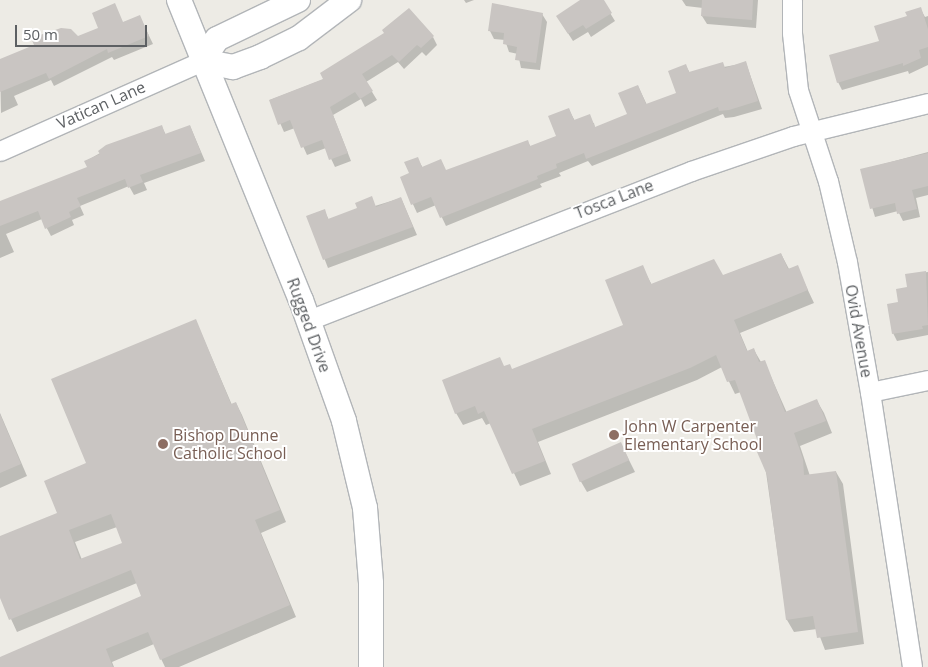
<!DOCTYPE html>
<html>
<head>
<meta charset="utf-8">
<style>
	body { margin:0 }
	#map { position:relative; width:928px; height:667px; overflow:hidden; background:#edebe5; font-family:"Open Sans",sans-serif }
	div>[style] { position:absolute }
	.shadow>* { inset:0; background:#0003 }
	.building>* { inset:0; background:#c9c5c2; transform-origin:0 0 }
	.roads { filter:drop-shadow(1px 0 #b2b5b8) drop-shadow(-1px 0 #b2b5b8) drop-shadow(0 1px #b2b5b8) drop-shadow(0 -1px #b2b5b8) }
	.minor>* { height:19px; margin:-9.5px; padding:0 9.5px; transform-origin:9.5px; border-radius:9.5px; background:#fff }
	.tertiary>* { height:24px; margin:-12px; padding:0 12px; transform-origin:12px; border-radius:12px; background:#fff }
	.dots>* { width:14px; height:14px; translate:-50% -50%; box-sizing:border-box; border:2px solid #fff; border-radius:50% }
	span { translate:-50% -50%; white-space:nowrap; text-align:center; line-height:1.15; -webkit-text-stroke:4px #fff; paint-order:stroke }
	.street-label { font-size:16px; color:#5d6063 }
	.education-label { font-size:16px; color:#785e54 }
	.left { translate:0 -50%; text-align:left }
	.scale { position:absolute; left:15px; top:25px; width:132px; height:22px; box-sizing:border-box; border:2px solid #5d6063; border-top:0; padding-left:6px; font-size:15px; line-height:18px; white-space:nowrap; color:#5d6063; -webkit-text-stroke:4px #fff; paint-order:stroke }
</style>
</head>
<body>
<div id="map">
	<div class="shadow">
		<i style="clip-path:polygon(464px 0,474px 0,466px 3px)"></i>
		<i style="clip-path:polygon(583px 0,602px 0,615px 21px,591px 37px,588px 32px,573px 41px,562px 24px)"></i>
		<i style="clip-path:polygon(682px 0,758px 0,756px 28px,707px 24px,702px 16px,703px 8px,686px 6px)"></i>
		<i style="clip-path:polygon(920px 8px,925px 17px,928px 16px,928px 65px,909px 74px,908px 71px,842px 90px,838px 82px)"></i>
		<i style="clip-path:polygon(542px 14px,547px 22px,540px 70px,521px 68px,518px 54px,509px 52px,505px 40px,494px 39px,490px 31px)"></i>
		<i style="clip-path:polygon(140px 17px,153px 44px,114px 60px,112px 57px,54px 86px,51px 80px,14px 96px,18px 105px,1px 113px,0 61px)"></i>
		<i style="clip-path:polygon(433px 37px,437px 45px,426px 56px,422px 52px,404px 69px,398px 62px,366px 82px,377px 100px,365px 107px,361px 99px,333px 115px,351px 161px,335px 167px,326px 148px,307px 155px,295px 128px,284px 132px,270px 100px)"></i>
		<i style="clip-path:polygon(746px 63px,762px 109px,734px 117px,725px 118px,723px 114px,592px 166px,588px 161px,559px 173px,561px 176px,540px 184px,542px 187px,446px 226px,436px 205px,417px 213px,401px 178px,410px 174px,417px 158px,423px 168px,446px 172px,527px 141px,531px 147px,558px 137px,569px 110px,575px 121px,594px 123px,595px 128px,629px 114px,638px 86px,647px 105px,678px 94px,686px 66px,690px 73px)"></i>
		<i style="clip-path:polygon(190px 126px,205px 161px,144px 183px,147px 190px,134px 195px,129px 186px,80px 206px,84px 215px,72px 220px,74px 225px,51px 236px,42px 219px,6px 234px,14px 252px,0 258px,0 203px,88px 168px,86px 161px,123px 140px,162px 127px,166px 135px)"></i>
		<i style="clip-path:polygon(928px 152px,928px 195px,916px 198px,920px 217px,903px 221px,898px 211px,875px 217px,861px 170px)"></i>
		<i style="clip-path:polygon(401px 198px,417px 235px,328px 268px,308px 216px,324px 210px,329px 220px)"></i>
		<i style="clip-path:polygon(781px 254px,789px 269px,797px 267px,814px 303px,740px 333px,748px 352px,754px 350px,761px 362px,764px 361px,787px 413px,817px 401px,824px 413px,832px 433px,800px 446px,810px 476px,836px 472px,843px 484px,864px 644px,825px 650px,817px 629px,794px 632px,787px 620px,763px 451px,741px 392px,735px 394px,722px 367px,697px 380px,538px 442px,551px 474px,520px 486px,491px 423px,486px 425px,482px 418px,463px 425px,456px 413px,505px 368px,512px 371px,625px 325px,642px 267px,652px 285px,722px 276px)"></i>
		<i style="clip-path:polygon(928px 272px,928px 335px,897px 341px,893px 333px,899px 303px,908px 288px,906px 275px)"></i>
		<i style="clip-path:polygon(evenodd,196px 321px,232px 405px,236px 403px,242px 415px,286px 522px,261px 533px,296px 617px,179px 667px,165px 667px,154px 644px,112px 662px,114px 667px,0 667px,0 658px,143px 596px,137px 583px,17px 632px,0 595px,0 538px,59px 514px,88px 464px,196px 321px,117px 527px,123px 544px,82px 560px,75px 542px,117px 527px)"></i>
		<i style="clip-path:polygon(0 413px,27px 476px,0 488px)"></i>
		<i style="clip-path:polygon(621px 444px,635px 472px,587px 492px,580px 480px)"></i>
	</div>
	<div class="building">
		<i style="clip-path:polygon(580px 0,604px 0,612px 13px,586px 29px,583px 25px,568px 34px,556px 16px)"></i>
		<i style="clip-path:polygon(702px 0,753px 0,752px 20px,701px 16px)"></i>
		<i style="clip-path:polygon(115px 3px,123px 22px,140px 15px,149px 36px,108px 53px,107px 49px,49px 79px,46px 73px,0 92px,0 59px,34px 45px,31px 38px,61px 28px,71px 29px,78px 36px,98px 28px,92px 13px)"></i>
		<i style="clip-path:polygon(492px 3px,543px 13px,536px 63px,515px 60px,517px 47px,503px 44px,504px 33px,488px 31px)"></i>
		<i style="clip-path:polygon(921px 7px,928px 29px,928px 47px,919px 50px,921px 58px,903px 66px,903px 63px,837px 83px,829px 55px,879px 41px,874px 26px,907px 16px,905px 12px)"></i>
		<i style="clip-path:polygon(409px 8px,434px 36px,421px 48px,417px 45px,399px 62px,392px 55px,362px 74px,373px 91px,360px 99px,355px 92px,330px 107px,348px 153px,329px 160px,322px 140px,301px 148px,290px 120px,278px 125px,269px 100px,323px 79px,320px 73px,384px 33px,382px 30px)"></i>
		<i style="clip-path:polygon(746px 61px,758px 101px,729px 110px,719px 111px,718px 107px,586px 159px,584px 153px,556px 164px,557px 168px,537px 176px,538px 179px,440px 218px,431px 197px,411px 205px,400px 177px,409px 173px,404px 162px,418px 157px,422px 167px,441px 159px,446px 170px,528px 140px,530px 146px,556px 136px,548px 116px,569px 108px,574px 120px,590px 114px,595px 127px,627px 114px,618px 93px,638px 85px,646px 104px,676px 93px,668px 71px,686px 64px,689px 72px,723px 62px,725px 68px)"></i>
		<i style="clip-path:polygon(162px 125px,165px 134px,190px 125px,201px 153px,140px 175px,143px 182px,128px 188px,125px 179px,77px 198px,81px 206px,69px 212px,71px 217px,45px 229px,38px 211px,0 226px,0 201px,87px 167px,84px 161px,100px 154px,98px 151px,106px 145px)"></i>
		<i style="clip-path:polygon(928px 153px,928px 186px,912px 190px,917px 209px,897px 214px,895px 203px,870px 209px,860px 169px)"></i>
		<i style="clip-path:polygon(372px 196px,376px 207px,401px 197px,413px 227px,323px 260px,306px 216px,325px 209px,328px 219px,357px 208px,355px 203px)"></i>
		<i style="clip-path:polygon(781px 253px,788px 269px,798px 265px,808px 290px,734px 320px,747px 351px,754px 348px,759px 362px,765px 360px,785px 412px,817px 399px,826px 421px,794px 433px,803px 459px,804px 475px,836px 471px,858px 632px,817px 638px,813px 616px,786px 620px,767px 475px,757px 452px,761px 450px,735px 380px,727px 382px,716px 355px,690px 368px,532px 429px,545px 461px,512px 474px,484px 411px,478px 414px,475px 406px,455px 414px,442px 380px,500px 357px,504px 366px,510px 364px,512px 369px,623px 325px,605px 280px,643px 265px,651px 284px,714px 259px,723px 275px)"></i>
		<i style="clip-path:polygon(926px 271px,928px 325px,922px 326px,923px 329px,892px 334px,887px 304px,898px 302px,896px 289px,907px 287px,905px 274px)"></i>
		<i style="clip-path:polygon(evenodd,196px 319px,231px 404px,236px 402px,280px 510px,255px 520px,290px 605px,160px 660px,148px 632px,106px 649px,113px 667px,0 667px,0 657px,141px 596px,131px 570px,9px 620px,0 598px,0 536px,57px 513px,44px 481px,86px 463px,51px 379px,196px 319px,111px 514px,122px 543px,80px 559px,69px 530px,111px 514px)"></i>
		<i style="clip-path:polygon(0 414px,21px 464px,0 473px)"></i>
		<i style="left:621px;top:442px;width:20px;height:54px;rotate:66deg"></i>
	</div>
	<div class="roads">
		<div class="minor">
			<i style="left:792px;top:0;width:33px;rotate:90deg"></i>
			<i style="left:792px;top:33px;width:57px;rotate:84deg"></i>
			<i style="left:798px;top:90px;width:96px;rotate:71.8deg"></i>
			<i style="left:828px;top:181px;width:83px;rotate:76.8deg"></i>
			<i style="left:847px;top:262px;width:132px;rotate:80deg"></i>
			<i style="left:870px;top:392px;width:278px;rotate:81.3deg"></i>
			<i style="left:0;top:151px;width:221px;rotate:-24deg"></i>
			<i style="left:309px;top:320px;width:410px;rotate:-21.3deg"></i>
			<i style="left:691px;top:171px;width:108px;rotate:-18.9deg"></i>
			<i style="left:793px;top:136px;width:139px;rotate:-13.7deg"></i>
			<i style="left:870px;top:392px;width:59px;rotate:-11.7deg"></i>
		</div>
		<div class="tertiary">
			<i style="left:179px;top:0;width:324px;rotate:67.9deg"></i>
			<i style="left:301px;top:300px;width:128px;rotate:70.4deg"></i>
			<i style="left:344px;top:421px;width:89px;rotate:76.4deg"></i>
			<i style="left:365px;top:508px;width:75px;rotate:85.4deg"></i>
			<i style="left:371px;top:583px;width:84px;rotate:90deg"></i>
			<i style="left:298px;top:0;width:90px;rotate:154.3deg"></i>
			<i style="left:217px;top:39px;width:27px;rotate:124deg"></i>
			<i style="left:202px;top:61px;width:32px;rotate:11deg"></i>
			<i style="left:233px;top:67px;width:29px;rotate:-20deg"></i>
			<i style="left:260px;top:57px;width:43px;rotate:-26deg"></i>
			<i style="left:299px;top:38px;width:63px;rotate:-37.2deg"></i>
		</div>
	</div>
	<div class="dots">
		<i style="left:614px;top:435px;background:#8d6e63"></i>
		<i style="left:163px;top:444px;background:#8d6e63"></i>
	</div>
	<div class="street-label">
		<span style="left:101px;top:105px;rotate:-24deg">Vatican Lane</span>
		<span style="left:614px;top:199px;rotate:-21deg">Tosca Lane</span>
		<span style="left:309px;top:325px;rotate:70deg">Rugged Drive</span>
		<span style="left:859px;top:331px;rotate:80deg">Ovid Avenue</span>
	</div>
	<div class="education-label">
		<span class="left" style="left:624px;top:435px">John W Carpenter<br>Elementary School</span>
		<span class="left" style="left:173px;top:444px">Bishop Dunne<br>Catholic School</span>
	</div>
	<div class="scale">50 m</div>
</div>
</body>
</html>
